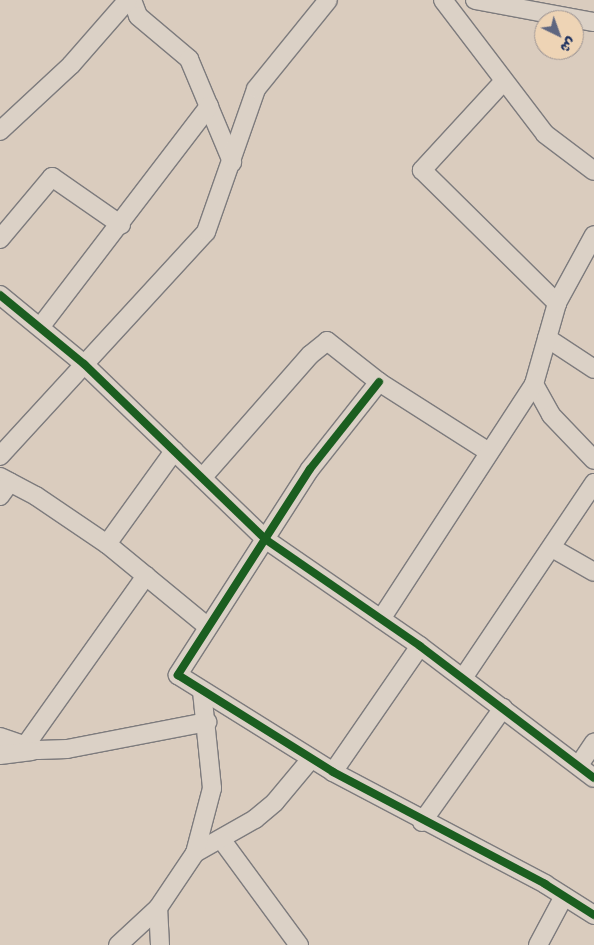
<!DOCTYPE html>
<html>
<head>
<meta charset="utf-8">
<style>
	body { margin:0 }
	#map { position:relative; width:594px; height:945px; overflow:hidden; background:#daccbe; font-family:Mali,"Playpen Sans Arabic",sans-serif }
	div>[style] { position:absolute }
	.roads { filter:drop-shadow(1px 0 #7d7b7d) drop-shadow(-1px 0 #7d7b7d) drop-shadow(0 1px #7d7b7d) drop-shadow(0 -1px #7d7b7d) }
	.street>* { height:18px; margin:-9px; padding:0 9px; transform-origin:9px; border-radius:9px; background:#dbd1c6 }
	.cycleway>* { height:8px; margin:-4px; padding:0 4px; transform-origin:4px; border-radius:4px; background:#1b5e20 }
	span { translate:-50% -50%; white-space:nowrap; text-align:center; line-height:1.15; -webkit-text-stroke:4px #eed4b5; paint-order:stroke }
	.north { position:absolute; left:534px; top:10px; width:50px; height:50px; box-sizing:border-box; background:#eed4b5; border:1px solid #9a9292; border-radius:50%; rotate:138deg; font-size:14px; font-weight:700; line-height:20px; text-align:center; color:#1b2f5e }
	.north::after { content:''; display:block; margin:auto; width:18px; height:22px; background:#5e6680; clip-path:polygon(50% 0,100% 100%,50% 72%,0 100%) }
</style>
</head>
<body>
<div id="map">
	<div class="roads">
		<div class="street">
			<i style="left:132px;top:0;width:17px;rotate:69deg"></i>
			<i style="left:138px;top:16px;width:67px;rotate:40.1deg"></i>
			<i style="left:189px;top:59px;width:112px;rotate:67.3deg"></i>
			<i style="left:443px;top:0;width:168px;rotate:52.7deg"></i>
			<i style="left:545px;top:134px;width:61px;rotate:37.1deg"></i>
			<i style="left:475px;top:0;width:121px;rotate:10.5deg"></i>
			<i style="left:503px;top:82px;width:120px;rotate:132.6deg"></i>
			<i style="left:422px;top:170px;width:190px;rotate:44.6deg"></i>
			<i style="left:0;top:131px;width:97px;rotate:-42.9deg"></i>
			<i style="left:71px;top:65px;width:86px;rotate:-48.8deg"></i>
			<i style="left:0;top:239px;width:81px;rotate:-50deg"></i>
			<i style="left:52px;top:177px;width:84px;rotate:34.8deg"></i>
			<i style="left:0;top:295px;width:109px;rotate:39.4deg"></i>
			<i style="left:84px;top:364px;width:252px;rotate:44deg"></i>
			<i style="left:265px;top:539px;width:188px;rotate:34.6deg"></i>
			<i style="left:420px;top:646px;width:218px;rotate:37.2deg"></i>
			<i style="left:41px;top:326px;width:277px;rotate:-52.6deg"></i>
			<i style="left:547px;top:338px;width:56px;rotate:33.4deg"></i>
			<i style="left:379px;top:382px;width:111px;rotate:128.4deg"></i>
			<i style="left:310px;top:469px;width:245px;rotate:122.7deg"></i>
			<i style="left:178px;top:675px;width:183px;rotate:32deg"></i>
			<i style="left:333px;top:772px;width:240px;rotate:27.8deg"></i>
			<i style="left:545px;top:884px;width:58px;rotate:32.3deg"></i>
			<i style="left:534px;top:384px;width:35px;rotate:61deg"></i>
			<i style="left:551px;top:415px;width:62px;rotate:46.3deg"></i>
			<i style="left:0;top:456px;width:304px;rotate:-47.4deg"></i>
			<i style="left:206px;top:232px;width:151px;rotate:-70.7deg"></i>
			<i style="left:256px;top:89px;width:114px;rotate:-51deg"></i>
			<i style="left:0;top:477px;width:41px;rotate:27.8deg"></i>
			<i style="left:36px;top:496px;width:86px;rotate:34.1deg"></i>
			<i style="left:107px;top:544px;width:129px;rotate:39.4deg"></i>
			<i style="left:202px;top:478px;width:164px;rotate:-48.7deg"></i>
			<i style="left:310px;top:355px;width:22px;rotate:-39deg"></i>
			<i style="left:327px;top:341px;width:66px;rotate:38.3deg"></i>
			<i style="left:379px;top:382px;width:130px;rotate:32.5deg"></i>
			<i style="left:0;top:496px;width:17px;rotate:-54deg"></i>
			<i style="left:107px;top:544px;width:115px;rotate:-54.2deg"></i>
			<i style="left:552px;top:548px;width:48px;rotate:29.7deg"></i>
			<i style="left:381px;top:619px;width:280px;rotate:-56.9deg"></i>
			<i style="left:534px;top:384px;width:84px;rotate:-74.1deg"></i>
			<i style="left:557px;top:303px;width:77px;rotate:-61.4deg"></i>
			<i style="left:463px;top:678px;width:235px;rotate:-56.1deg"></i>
			<i style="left:0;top:737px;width:40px;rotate:18.9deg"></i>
			<i style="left:38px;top:750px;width:29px;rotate:-2deg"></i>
			<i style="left:67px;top:749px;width:143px;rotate:-10.9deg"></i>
			<i style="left:25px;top:746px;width:209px;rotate:-54.6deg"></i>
			<i style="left:0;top:755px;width:32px;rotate:-7deg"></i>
			<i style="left:579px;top:765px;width:27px;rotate:-56deg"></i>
			<i style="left:333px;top:772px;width:153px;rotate:-55.4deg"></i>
			<i style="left:422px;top:822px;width:140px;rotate:-54.6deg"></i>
			<i style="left:221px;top:839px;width:132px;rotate:53.7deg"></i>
			<i style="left:195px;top:853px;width:69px;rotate:-29.5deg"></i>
			<i style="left:255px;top:819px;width:26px;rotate:-40deg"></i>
			<i style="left:275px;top:802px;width:56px;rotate:-50.1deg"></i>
			<i style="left:118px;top:945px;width:54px;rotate:-42.8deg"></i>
			<i style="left:160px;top:945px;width:37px;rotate:-93deg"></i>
			<i style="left:158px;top:908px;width:66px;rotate:-56.1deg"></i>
			<i style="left:195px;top:853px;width:67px;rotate:-75.3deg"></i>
			<i style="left:212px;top:788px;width:98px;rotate:-95.9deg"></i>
			<i style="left:538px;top:945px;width:55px;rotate:-62deg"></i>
		</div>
	</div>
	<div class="cycleway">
		<i style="left:0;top:295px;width:109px;rotate:39.4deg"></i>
		<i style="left:84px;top:364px;width:252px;rotate:44deg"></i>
		<i style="left:265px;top:539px;width:188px;rotate:34.6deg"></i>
		<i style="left:420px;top:646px;width:218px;rotate:37.2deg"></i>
		<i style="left:379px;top:382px;width:111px;rotate:128.4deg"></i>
		<i style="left:310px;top:469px;width:245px;rotate:122.7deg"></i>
		<i style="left:178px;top:675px;width:183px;rotate:32deg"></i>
		<i style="left:333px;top:772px;width:240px;rotate:27.8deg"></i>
		<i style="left:545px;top:884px;width:58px;rotate:32.3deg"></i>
	</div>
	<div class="north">ش</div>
</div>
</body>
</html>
